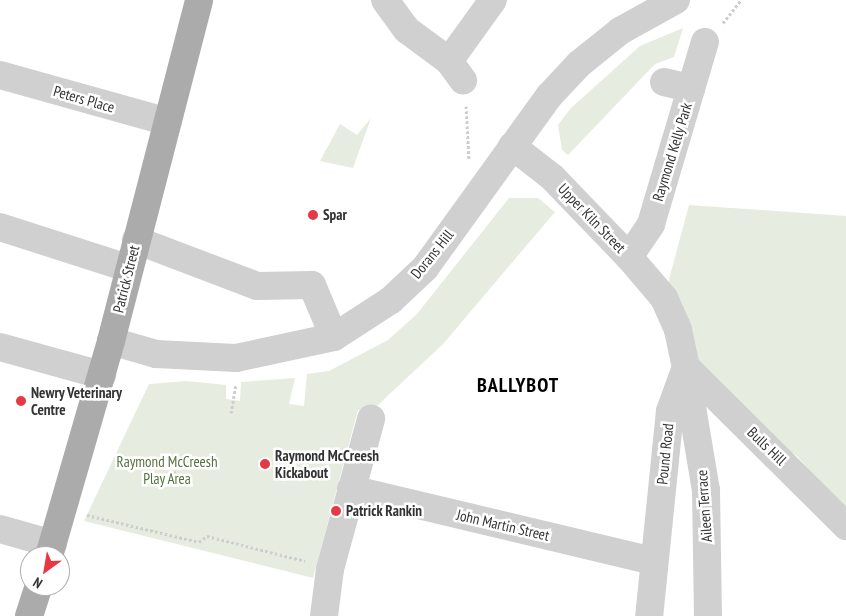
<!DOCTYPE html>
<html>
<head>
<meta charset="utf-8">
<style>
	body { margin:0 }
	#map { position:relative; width:846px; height:616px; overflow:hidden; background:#fff; font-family:"PT Sans Narrow",sans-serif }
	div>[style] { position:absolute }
	.green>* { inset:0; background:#e6ecdf }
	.path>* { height:3px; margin-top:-1.5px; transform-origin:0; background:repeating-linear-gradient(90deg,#cdcdcd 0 2.5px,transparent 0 5px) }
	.minor>* { height:28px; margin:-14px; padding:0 14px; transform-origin:14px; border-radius:14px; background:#d0d0d0 }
	.major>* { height:28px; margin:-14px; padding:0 14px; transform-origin:14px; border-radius:14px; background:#ababab }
	.dots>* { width:14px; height:14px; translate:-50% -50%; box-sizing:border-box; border:2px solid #fff; border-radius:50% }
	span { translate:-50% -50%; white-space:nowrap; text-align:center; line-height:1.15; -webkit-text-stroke:5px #fff; paint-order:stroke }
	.street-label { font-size:15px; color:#333 }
	.poi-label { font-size:15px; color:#333; font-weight:700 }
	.left { translate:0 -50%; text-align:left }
	.park-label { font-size:15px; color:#56703f }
	.district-label { font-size:20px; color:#000; font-weight:700; letter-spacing:1px }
	.north { position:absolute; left:20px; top:546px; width:50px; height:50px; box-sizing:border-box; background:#fff; border:1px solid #adadad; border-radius:50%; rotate:212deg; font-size:14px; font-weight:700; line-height:20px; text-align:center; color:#333 }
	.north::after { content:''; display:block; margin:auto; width:18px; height:22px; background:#e63946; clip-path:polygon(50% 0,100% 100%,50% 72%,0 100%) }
</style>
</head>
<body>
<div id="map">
	<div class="green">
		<i style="clip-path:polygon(683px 28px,674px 57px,655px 64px,568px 155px,562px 150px,558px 125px,571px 108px,640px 46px)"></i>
		<i style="clip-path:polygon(371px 118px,353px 168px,320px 161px,340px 124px,357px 135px)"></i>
		<i style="clip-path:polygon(509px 198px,538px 198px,555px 212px,443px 344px,378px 405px,358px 410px,313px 578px,84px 521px,149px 384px,187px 381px,226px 385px,226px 399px,240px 401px,241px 382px,295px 378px,289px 404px,304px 406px,307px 374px,329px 371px,388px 340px,417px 314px)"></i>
		<i style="clip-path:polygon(689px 205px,846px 216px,846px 512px,797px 456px,741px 421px,702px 384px,664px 298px)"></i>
	</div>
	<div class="path">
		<i style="left:723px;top:23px;width:29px;rotate:-52deg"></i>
		<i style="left:466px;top:106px;width:53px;rotate:86.8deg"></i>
		<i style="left:231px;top:413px;width:29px;rotate:-80deg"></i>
		<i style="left:169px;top:473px;width:9px;rotate:-6deg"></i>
		<i style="left:87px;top:515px;width:115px;rotate:13.6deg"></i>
		<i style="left:199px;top:542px;width:10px;rotate:-37deg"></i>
		<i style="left:207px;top:536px;width:101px;rotate:14.3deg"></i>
	</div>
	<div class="minor">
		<i style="left:385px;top:0;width:37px;rotate:54deg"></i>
		<i style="left:407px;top:30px;width:52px;rotate:36.4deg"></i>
		<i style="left:449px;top:61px;width:24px;rotate:54deg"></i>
		<i style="left:449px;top:61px;width:75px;rotate:-54.2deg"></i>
		<i style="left:0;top:75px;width:174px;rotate:15.6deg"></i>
		<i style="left:664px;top:82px;width:28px;rotate:13deg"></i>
		<i style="left:512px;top:146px;width:51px;rotate:37.8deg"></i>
		<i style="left:552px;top:177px;width:111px;rotate:46.1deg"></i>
		<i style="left:629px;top:257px;width:54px;rotate:49.5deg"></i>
		<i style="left:664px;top:298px;width:35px;rotate:66deg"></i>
		<i style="left:678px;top:330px;width:38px;rotate:78deg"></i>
		<i style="left:686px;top:367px;width:47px;rotate:110deg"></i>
		<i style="left:670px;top:411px;width:206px;rotate:95.8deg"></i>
		<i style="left:0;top:227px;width:134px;rotate:17.8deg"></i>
		<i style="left:136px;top:240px;width:129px;rotate:20.8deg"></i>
		<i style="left:257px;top:286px;width:55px;rotate:-1deg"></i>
		<i style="left:312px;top:285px;width:56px;rotate:67.1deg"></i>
		<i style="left:629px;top:257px;width:40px;rotate:-56deg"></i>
		<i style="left:651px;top:224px;width:190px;rotate:-73.5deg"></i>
		<i style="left:111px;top:341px;width:47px;rotate:16.1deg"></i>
		<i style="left:156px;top:354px;width:80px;rotate:2.9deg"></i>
		<i style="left:236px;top:358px;width:100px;rotate:-12.1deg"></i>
		<i style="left:334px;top:337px;width:68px;rotate:-33deg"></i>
		<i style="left:391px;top:300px;width:47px;rotate:-43.3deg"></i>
		<i style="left:425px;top:268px;width:213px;rotate:-54.2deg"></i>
		<i style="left:550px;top:95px;width:42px;rotate:-46.9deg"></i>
		<i style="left:579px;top:64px;width:53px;rotate:-38.8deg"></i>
		<i style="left:620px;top:31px;width:64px;rotate:-29deg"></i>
		<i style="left:0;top:347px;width:106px;rotate:15.4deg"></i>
		<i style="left:686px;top:367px;width:226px;rotate:44.8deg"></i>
		<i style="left:686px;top:371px;width:121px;rotate:80.5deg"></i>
		<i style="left:706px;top:490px;width:126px;rotate:89.1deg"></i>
		<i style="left:351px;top:489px;width:311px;rotate:13.4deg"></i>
		<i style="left:0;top:529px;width:55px;rotate:15.8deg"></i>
		<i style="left:324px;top:616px;width:47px;rotate:-82.7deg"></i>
		<i style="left:330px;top:569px;width:156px;rotate:-74.7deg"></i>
	</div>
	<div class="major">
		<i style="left:49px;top:556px;width:224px;rotate:-73.9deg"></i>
		<i style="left:111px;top:341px;width:352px;rotate:-75.5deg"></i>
		<i style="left:29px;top:616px;width:32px;rotate:-72deg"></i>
	</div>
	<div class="dots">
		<i style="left:313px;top:215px;background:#e63946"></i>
		<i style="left:21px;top:401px;background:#e63946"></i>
		<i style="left:265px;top:464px;background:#e63946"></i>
		<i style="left:336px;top:511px;background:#e63946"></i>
	</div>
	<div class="street-label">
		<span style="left:84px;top:99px;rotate:16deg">Peters Place</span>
		<span style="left:672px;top:152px;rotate:-73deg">Raymond Kelly Park</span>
		<span style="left:592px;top:218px;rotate:46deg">Upper Kiln Street</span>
		<span style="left:432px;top:254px;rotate:-51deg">Dorans Hill</span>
		<span style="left:126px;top:279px;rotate:-76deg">Patrick Street</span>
		<span style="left:767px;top:446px;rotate:44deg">Bulls Hill</span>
		<span style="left:665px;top:454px;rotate:-84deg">Pound Road</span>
		<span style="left:704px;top:506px;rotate:-94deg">Aileen Terrace</span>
		<span style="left:503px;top:525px;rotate:13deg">John Martin Street</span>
	</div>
	<div class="poi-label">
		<span class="left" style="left:323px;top:215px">Spar</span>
		<span class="left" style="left:31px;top:401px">Newry Veterinary<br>Centre</span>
		<span class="left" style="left:275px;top:464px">Raymond McCreesh<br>Kickabout</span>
		<span class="left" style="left:346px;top:511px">Patrick Rankin</span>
	</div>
	<div class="park-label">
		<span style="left:167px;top:470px">Raymond McCreesh<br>Play Area</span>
	</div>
	<div class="district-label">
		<span style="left:518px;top:385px">BALLYBOT</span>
	</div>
	<div class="north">N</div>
</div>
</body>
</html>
